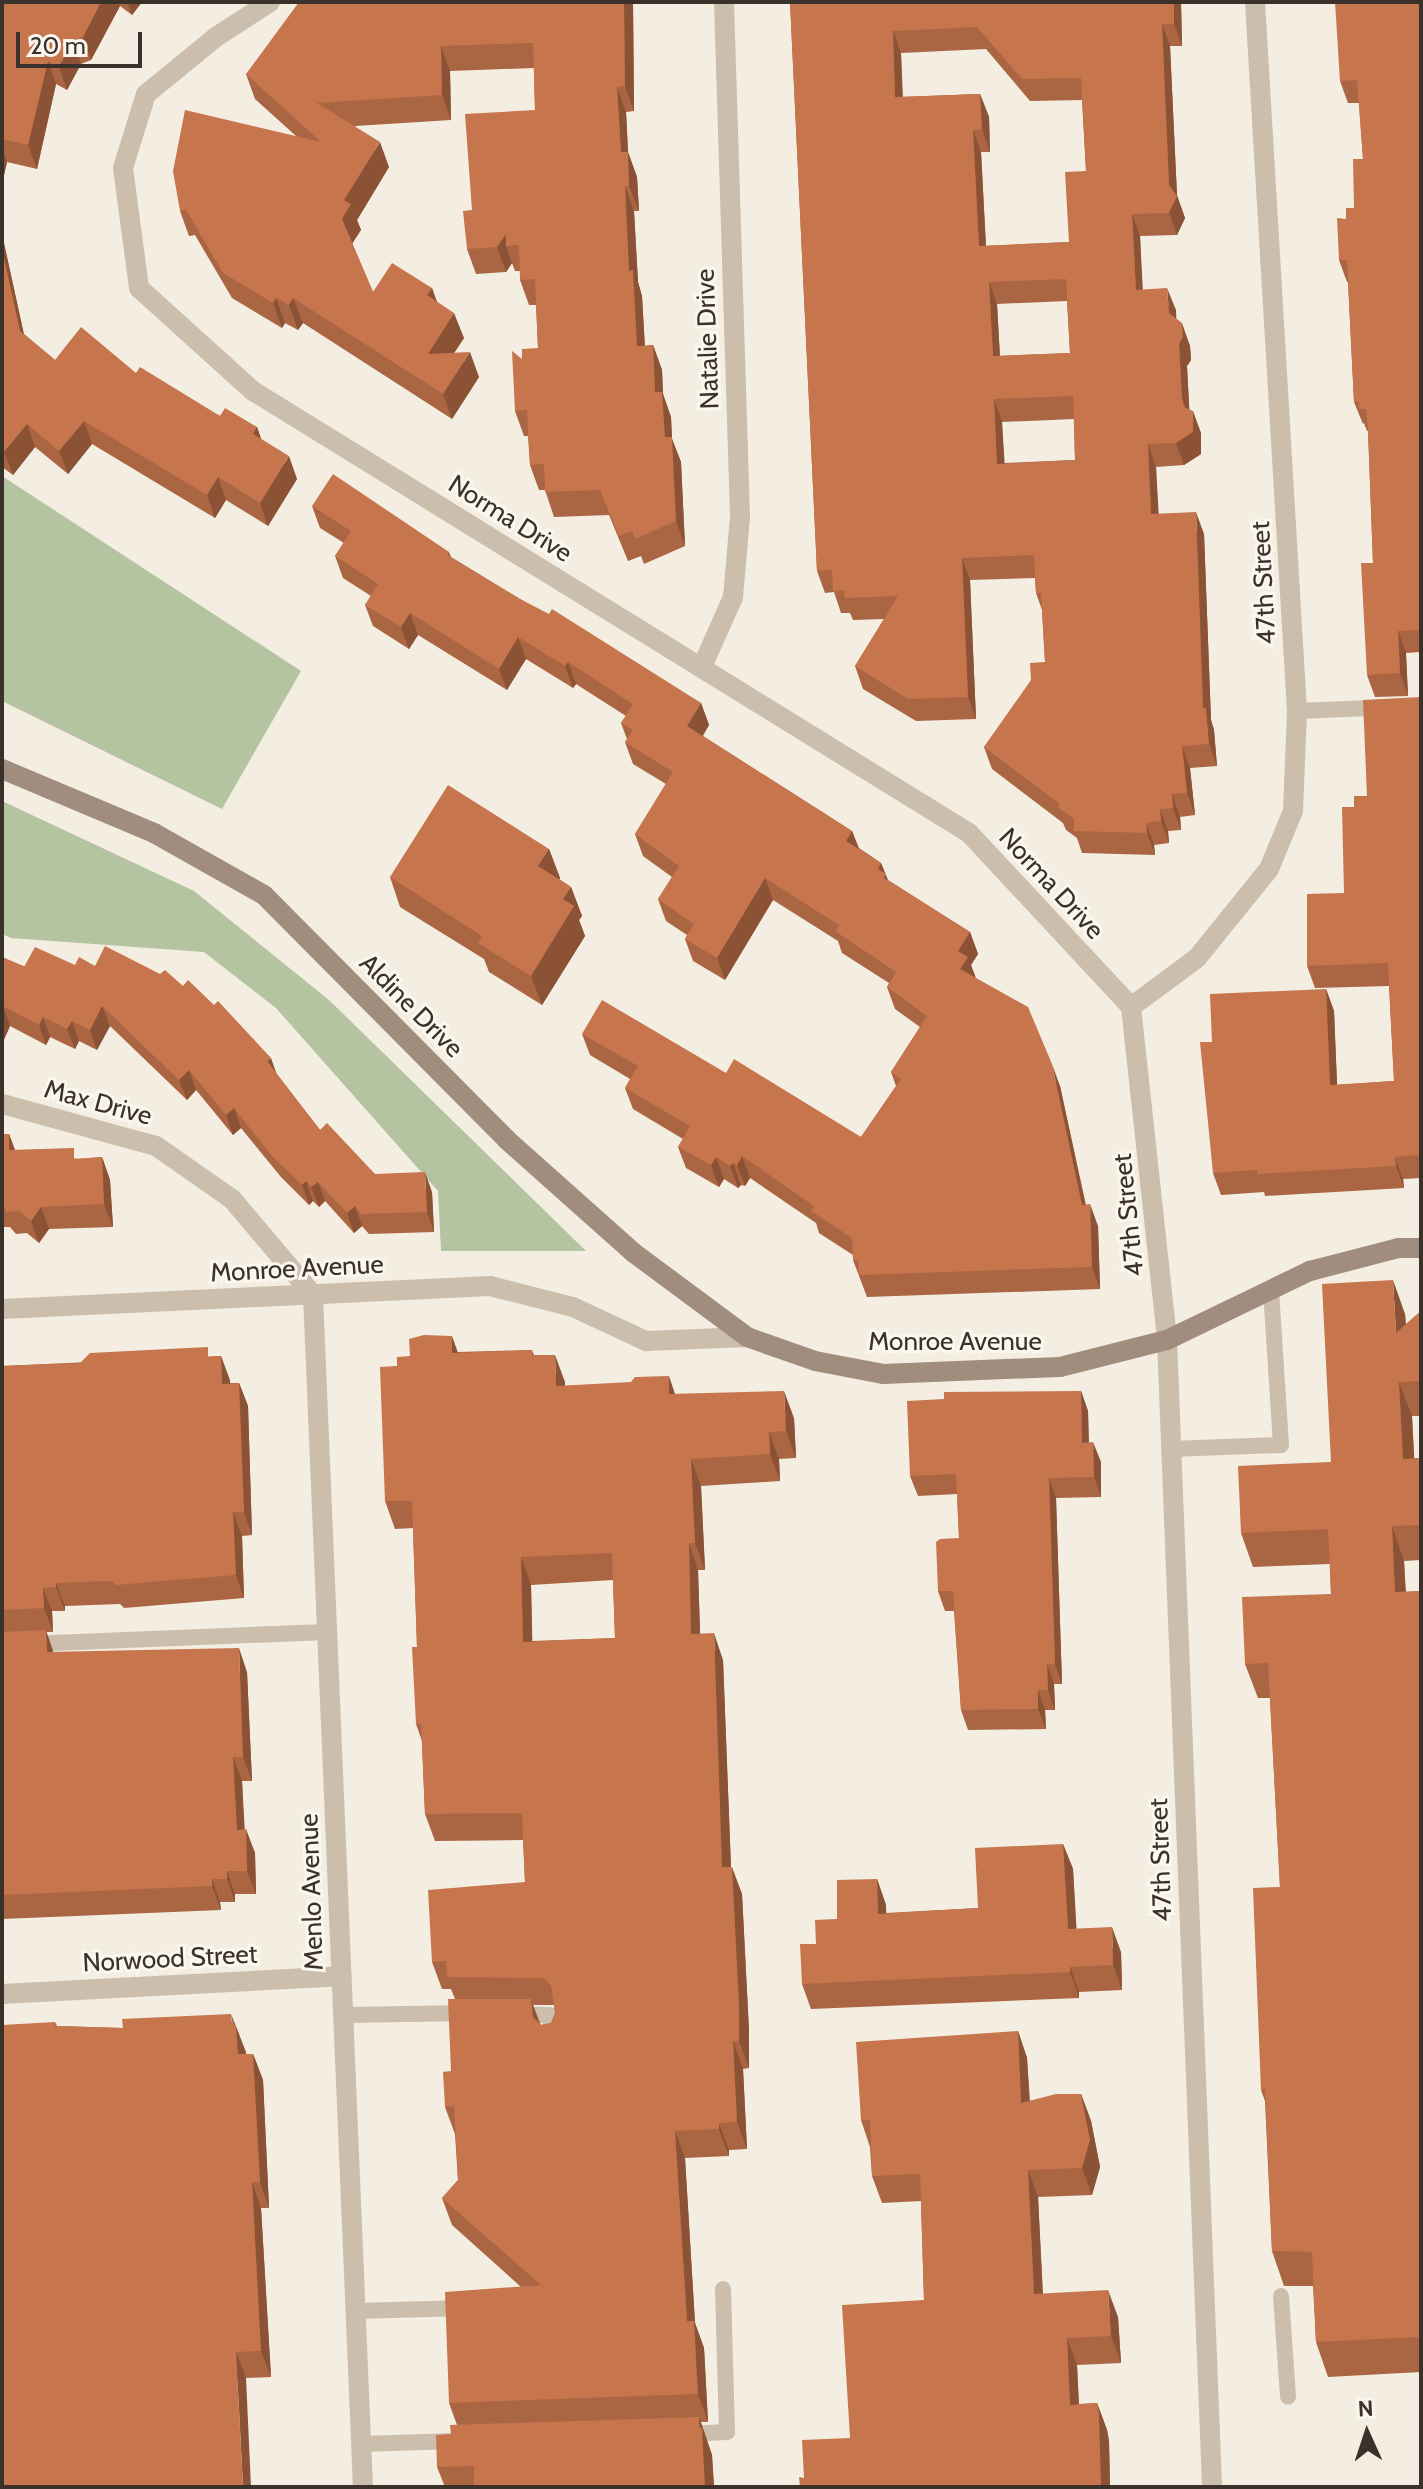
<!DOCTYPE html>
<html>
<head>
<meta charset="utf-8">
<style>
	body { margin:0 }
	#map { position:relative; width:1423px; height:2489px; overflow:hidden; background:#f4ede1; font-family:Cabin,sans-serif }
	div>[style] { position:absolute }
	.green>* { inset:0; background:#b4c3a0 }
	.service>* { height:16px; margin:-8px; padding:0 8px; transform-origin:8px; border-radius:8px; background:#ccbeac }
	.minor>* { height:20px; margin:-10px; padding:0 10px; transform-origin:10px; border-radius:10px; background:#ccbeac }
	.tertiary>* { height:20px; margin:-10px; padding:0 10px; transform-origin:10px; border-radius:10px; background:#ccbeac }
	.secondary>* { height:20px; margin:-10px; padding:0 10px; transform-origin:10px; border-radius:10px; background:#a08d7d }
	.wall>* { inset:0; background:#aa6542 }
	.shaded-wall>* { inset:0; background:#8b5236 }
	.building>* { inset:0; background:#c6754d }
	span { translate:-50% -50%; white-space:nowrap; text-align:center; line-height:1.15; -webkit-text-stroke:6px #fbf6ee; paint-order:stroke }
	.street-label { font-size:26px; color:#3a312b }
	.frame { position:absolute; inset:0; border:4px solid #3a312b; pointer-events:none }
	.north { position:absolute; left:1327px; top:2393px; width:80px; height:80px; -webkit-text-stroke:6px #fbf6ee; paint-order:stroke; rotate:357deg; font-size:22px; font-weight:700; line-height:32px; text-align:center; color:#3a312b }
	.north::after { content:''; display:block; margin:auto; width:28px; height:36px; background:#3a312b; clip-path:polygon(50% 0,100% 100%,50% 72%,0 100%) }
	.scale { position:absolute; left:16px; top:32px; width:126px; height:36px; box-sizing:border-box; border:4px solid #3a312b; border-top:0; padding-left:10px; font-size:24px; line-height:28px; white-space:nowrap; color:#3a312b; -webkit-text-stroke:6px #fbf6ee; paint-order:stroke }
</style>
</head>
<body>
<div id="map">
	<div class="green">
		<i style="clip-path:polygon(2px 476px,301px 671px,222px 809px,2px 701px)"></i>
		<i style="clip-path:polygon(2px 801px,194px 891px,329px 1000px,586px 1251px,441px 1251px,438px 1191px,276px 1008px,204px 952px,11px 938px,2px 934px)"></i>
	</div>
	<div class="service">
		<i style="left:1297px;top:711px;width:124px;rotate:-2.3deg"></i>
		<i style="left:1171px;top:1449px;width:110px;rotate:-2.1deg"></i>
		<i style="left:1281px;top:1445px;width:154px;rotate:-93.7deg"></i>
		<i style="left:2px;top:1645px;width:325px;rotate:-2.3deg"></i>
		<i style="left:517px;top:2014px;width:33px;rotate:2deg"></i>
		<i style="left:550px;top:2015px;width:27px;rotate:84deg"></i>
		<i style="left:343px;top:2015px;width:127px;rotate:-0.9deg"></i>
		<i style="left:1281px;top:2296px;width:101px;rotate:86deg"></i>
		<i style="left:356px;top:2311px;width:110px;rotate:-1.6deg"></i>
		<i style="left:683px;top:2434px;width:44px;rotate:-2.6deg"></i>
		<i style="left:727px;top:2432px;width:143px;rotate:-91.6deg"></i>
		<i style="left:362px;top:2444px;width:94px;rotate:-1.8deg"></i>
	</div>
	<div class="minor">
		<i style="left:270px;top:2px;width:64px;rotate:147.1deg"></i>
		<i style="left:216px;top:37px;width:90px;rotate:140.8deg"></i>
		<i style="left:146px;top:94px;width:77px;rotate:107.3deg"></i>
		<i style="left:123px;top:168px;width:121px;rotate:82.4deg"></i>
		<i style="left:139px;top:288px;width:154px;rotate:42.1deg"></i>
		<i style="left:253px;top:391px;width:841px;rotate:31.69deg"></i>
		<i style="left:969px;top:833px;width:238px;rotate:47deg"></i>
		<i style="left:702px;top:667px;width:77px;rotate:-66.1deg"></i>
		<i style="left:733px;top:597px;width:80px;rotate:-85deg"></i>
		<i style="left:740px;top:517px;width:515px;rotate:-91.78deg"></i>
		<i style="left:1131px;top:1007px;width:335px;rotate:83.8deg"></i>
		<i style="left:1167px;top:1340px;width:1148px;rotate:87.75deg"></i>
		<i style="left:1131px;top:1007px;width:82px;rotate:-36.6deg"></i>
		<i style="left:1197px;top:958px;width:114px;rotate:-51deg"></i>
		<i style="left:1269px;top:869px;width:63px;rotate:-67.5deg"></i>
		<i style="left:1293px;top:811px;width:100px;rotate:-87.7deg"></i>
		<i style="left:1297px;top:711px;width:710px;rotate:-93.39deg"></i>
		<i style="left:2px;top:1104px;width:160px;rotate:15.3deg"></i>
		<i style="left:156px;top:1146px;width:93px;rotate:34.9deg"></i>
		<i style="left:232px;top:1199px;width:126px;rotate:49.8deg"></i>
		<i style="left:313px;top:1295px;width:1193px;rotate:87.6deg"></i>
		<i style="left:2px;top:1994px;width:340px;rotate:-3deg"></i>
	</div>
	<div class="tertiary">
		<i style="left:2px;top:1309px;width:489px;rotate:-2.7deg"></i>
		<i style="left:490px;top:1286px;width:86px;rotate:14.2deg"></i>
		<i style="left:573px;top:1307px;width:81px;rotate:25deg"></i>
		<i style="left:646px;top:1341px;width:101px;rotate:-2.3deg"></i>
	</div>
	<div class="secondary">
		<i style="left:2px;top:769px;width:165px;rotate:22.8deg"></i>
		<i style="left:154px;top:833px;width:126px;rotate:29.4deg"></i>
		<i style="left:264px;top:895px;width:344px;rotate:45.2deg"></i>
		<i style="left:506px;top:1139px;width:171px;rotate:41.7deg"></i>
		<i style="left:634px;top:1253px;width:141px;rotate:36.6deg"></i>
		<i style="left:747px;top:1337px;width:72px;rotate:19.4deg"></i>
		<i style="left:815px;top:1361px;width:69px;rotate:10.8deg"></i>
		<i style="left:883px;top:1374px;width:177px;rotate:-2.3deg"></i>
		<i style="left:1060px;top:1367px;width:110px;rotate:-14.2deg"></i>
		<i style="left:1167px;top:1340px;width:159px;rotate:-25.8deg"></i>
		<i style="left:1310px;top:1271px;width:91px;rotate:-14.6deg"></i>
		<i style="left:1398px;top:1248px;width:23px"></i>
	</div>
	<div class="wall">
		<i style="clip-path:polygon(2px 2px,142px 2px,132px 15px,120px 6px,91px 60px,81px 64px,67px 90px,56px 84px,37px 169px,7px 162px,2px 184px)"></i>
		<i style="clip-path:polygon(633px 2px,634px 111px,626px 112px,628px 152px,637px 177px,639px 211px,634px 211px,638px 282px,642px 296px,645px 346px,653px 345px,662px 370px,663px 394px,671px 417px,672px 439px,681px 462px,685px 546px,644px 564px,641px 556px,628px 561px,609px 515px,554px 517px,545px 490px,539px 490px,530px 465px,528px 436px,524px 436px,515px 411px,522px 359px,538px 348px,536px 305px,529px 305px,520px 280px,520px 271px,515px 271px,512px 263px,506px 272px,476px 274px,467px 249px,472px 210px,535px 110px,534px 68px,450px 71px,451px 120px,355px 126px,389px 167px,357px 220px,361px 230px,352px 243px,373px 292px,432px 288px,436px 300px,464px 338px,454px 353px,479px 377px,452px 419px,303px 323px,298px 330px,285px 323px,282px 328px,232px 298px,195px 235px,189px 236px,180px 211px,296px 136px,255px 99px,246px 74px)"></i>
		<i style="clip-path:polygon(evenodd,790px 2px,1181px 2px,1182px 46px,1170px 46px,1177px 195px,1185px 218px,1177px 235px,1140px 236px,1142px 290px,1176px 310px,1176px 319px,1190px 346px,1191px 360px,1187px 366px,1189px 409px,1201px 433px,1201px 454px,1184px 465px,1156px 467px,1158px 514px,1204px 534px,1211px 720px,1214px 730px,1217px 766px,1190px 768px,1195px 815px,1180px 817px,1181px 830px,1168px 831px,1169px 843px,1154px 845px,1155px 855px,1082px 853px,1077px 838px,1066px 830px,1063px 823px,992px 769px,984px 747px,1045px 662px,1042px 610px,1036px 593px,1035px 578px,970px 580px,976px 719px,916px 721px,863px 689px,855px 666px,884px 619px,853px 620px,850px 613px,841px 613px,834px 592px,825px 593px,817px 571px,790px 2px,986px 49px,1030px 101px,1082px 100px,1086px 171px,1069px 242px,986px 246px,981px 152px,990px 152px,989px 117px,980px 94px,903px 97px,901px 53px,986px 49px,790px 2px,1067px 301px,1070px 353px,1000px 356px,997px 304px,1067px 301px,790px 2px,1074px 419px,1075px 460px,1004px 463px,1002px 422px,1074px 419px)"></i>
		<i style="clip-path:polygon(1421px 2px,1421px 652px,1406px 653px,1408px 696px,1375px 697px,1367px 675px,1373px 563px,1368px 431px,1367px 431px,1364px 423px,1363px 424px,1354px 402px,1348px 282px,1347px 282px,1339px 260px,1346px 219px,1354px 208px,1363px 159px,1359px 103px,1348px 103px,1340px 81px)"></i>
		<i style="clip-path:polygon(2px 234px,24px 334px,55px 360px,136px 373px,220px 416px,257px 427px,261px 439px,297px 479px,268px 526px,226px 500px,215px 518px,92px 444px,68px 474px,35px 447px,13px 475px,2px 467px)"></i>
		<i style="clip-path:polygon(312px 506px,449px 552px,451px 557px,520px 599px,701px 703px,709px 725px,703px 736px,852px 831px,859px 848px,881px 863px,888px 880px,970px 932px,978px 954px,971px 965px,975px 978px,1060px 1086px,1086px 1205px,1098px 1226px,1100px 1289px,867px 1297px,853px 1260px,853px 1255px,819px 1233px,816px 1223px,750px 1178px,745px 1186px,741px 1185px,738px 1188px,724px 1179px,719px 1187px,686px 1168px,678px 1147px,683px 1139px,633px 1109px,625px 1088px,630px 1079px,590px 1055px,582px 1034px,726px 1073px,861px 1137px,896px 1086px,891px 1072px,920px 1027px,895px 1009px,887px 987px,889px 983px,842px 953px,838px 941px,773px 900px,725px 980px,693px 961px,685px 939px,687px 935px,666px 921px,658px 899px,672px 877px,643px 856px,635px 834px,666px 784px,633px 764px,625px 742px,627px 739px,621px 723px,626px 716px,576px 684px,573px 688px,526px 659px,507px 690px,418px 635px,409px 649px,373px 626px,365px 605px,371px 596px,343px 578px,335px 556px,344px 543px,320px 528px)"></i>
		<i style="clip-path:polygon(1421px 697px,1421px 1178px,1403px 1179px,1404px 1188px,1265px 1196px,1264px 1192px,1221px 1195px,1213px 1173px,1212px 1042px,1326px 989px,1334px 1011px,1337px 1085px,1394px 1081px,1389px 986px,1315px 988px,1307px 966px,1344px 893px,1354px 807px,1367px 796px)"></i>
		<i style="clip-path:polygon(549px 849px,560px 878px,559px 879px,571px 887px,582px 916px,579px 920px,585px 936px,542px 1005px,489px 972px,484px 959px,400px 907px,390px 877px)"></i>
		<i style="clip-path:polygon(2px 957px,276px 1073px,320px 1130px,375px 1174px,432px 1192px,434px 1232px,369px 1234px,362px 1226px,354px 1233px,325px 1201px,319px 1207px,313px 1201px,309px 1205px,281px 1177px,241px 1128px,233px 1135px,196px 1090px,187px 1100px,110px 1026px,97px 1050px,79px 1041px,75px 1049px,50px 1037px,46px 1045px,10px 1026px,2px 1044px)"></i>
		<i style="clip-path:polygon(2px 1134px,9px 1134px,15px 1150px,78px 1159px,102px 1157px,110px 1180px,113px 1227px,49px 1229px,39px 1243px,27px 1233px,16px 1234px,10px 1227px,2px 1227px)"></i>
		<i style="clip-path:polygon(1421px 1311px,1421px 1416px,1412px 1416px,1414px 1458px,1421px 1458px,1421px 1560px,1404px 1561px,1406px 1592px,1421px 1591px,1421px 2372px,1328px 2377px,1316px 2342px,1313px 2286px,1284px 2286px,1272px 2251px,1265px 2101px,1261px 2090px,1280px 1887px,1270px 1698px,1258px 1698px,1245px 1664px,1331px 1594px,1330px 1564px,1253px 1567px,1241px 1533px,1331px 1462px,1405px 1314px,1406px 1324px)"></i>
		<i style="clip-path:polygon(evenodd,532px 1350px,534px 1355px,565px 1382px,565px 1386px,675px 1394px,794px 1418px,796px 1458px,779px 1459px,780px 1481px,701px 1486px,705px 1570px,698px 1570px,700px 1634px,723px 1660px,731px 1867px,742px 1894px,749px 2031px,749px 2068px,743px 2069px,747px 2149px,729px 2150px,729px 2156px,685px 2158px,695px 2323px,704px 2348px,708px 2422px,701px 2422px,712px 2455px,714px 2487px,445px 2487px,437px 2467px,451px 2434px,457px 2425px,449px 2403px,521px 2287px,452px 2225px,442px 2198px,458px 2180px,455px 2134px,445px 2107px,451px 2071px,455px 1999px,451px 1989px,442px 1989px,432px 1962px,525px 1882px,523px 1840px,435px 1841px,425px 1814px,422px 1741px,416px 1724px,417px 1647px,413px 1528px,395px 1529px,385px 1501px,397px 1366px,410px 1356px,458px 1352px,532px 1350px,613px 1580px,615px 1638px,532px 1641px,531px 1585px,613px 1580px,532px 1350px,533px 2005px,554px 2005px,555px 2013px,551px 2023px,541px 2025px,533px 2005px)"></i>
		<i style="clip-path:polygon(221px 1356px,230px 1383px,239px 1383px,248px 1406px,252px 1535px,242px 1536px,244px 1598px,124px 1608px,120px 1604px,65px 1606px,65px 1611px,52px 1611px,53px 1632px,46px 1632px,53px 1652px,247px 1672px,252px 1781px,242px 1781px,244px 1829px,255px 1853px,256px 1894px,235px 1894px,235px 1902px,220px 1902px,221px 1910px,2px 1919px,2px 1366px)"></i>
		<i style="clip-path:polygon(1081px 1391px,1088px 1411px,1089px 1442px,1101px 1462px,1101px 1497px,1056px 1498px,1062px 1684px,1054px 1684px,1055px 1710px,1045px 1710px,1046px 1729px,968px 1730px,961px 1710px,954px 1611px,945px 1611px,938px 1591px,959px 1538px,957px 1494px,918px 1496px,910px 1476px)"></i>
		<i style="clip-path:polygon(1063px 1844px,1073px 1869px,1076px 1929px,1121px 1952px,1122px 1990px,1079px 1992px,1079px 1998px,811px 2009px,802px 1984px,816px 1944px,837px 1919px,877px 1879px,886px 1905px,886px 1913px,978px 1908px)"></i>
		<i style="clip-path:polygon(55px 2022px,57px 2026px,123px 2028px,235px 2025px,236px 2026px,246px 2054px,253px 2054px,263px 2080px,269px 2208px,261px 2208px,271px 2377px,246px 2378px,2px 2487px)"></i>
		<i style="clip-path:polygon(1018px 2031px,1027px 2058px,1030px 2101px,1081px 2094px,1091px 2121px,1100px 2167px,1092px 2195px,1038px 2197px,1043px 2294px,1118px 2317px,1121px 2363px,1077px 2365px,1079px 2404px,1097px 2403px,1107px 2430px,1109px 2441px,1110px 2487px,800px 2487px,804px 2478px,850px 2438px,924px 2300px,921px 2201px,882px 2203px,872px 2176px,870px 2147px,861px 2120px)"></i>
	</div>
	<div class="shaded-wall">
		<i style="clip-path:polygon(101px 2px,118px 2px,120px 6px,91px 60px,83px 37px)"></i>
		<i style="clip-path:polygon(127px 2px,142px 2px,132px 15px)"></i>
		<i style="clip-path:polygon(624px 2px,633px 2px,634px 111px,625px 86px)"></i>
		<i style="clip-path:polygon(1174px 2px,1181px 2px,1182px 46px,1174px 24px)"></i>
		<i style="clip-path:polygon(1162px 24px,1170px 46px,1177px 196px,1185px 218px,1177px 235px,1169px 213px,1169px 185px)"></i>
		<i style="clip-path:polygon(893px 31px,901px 53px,903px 119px,895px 97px)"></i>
		<i style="clip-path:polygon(72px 41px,81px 64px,67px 90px,59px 67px)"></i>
		<i style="clip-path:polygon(441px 46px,450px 71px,451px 120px,442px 95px)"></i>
		<i style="clip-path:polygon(48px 61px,56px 84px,37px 169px,28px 145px)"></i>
		<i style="clip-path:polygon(617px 87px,626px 112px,628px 152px,637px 177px,639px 211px,629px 186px,621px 152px)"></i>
		<i style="clip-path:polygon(980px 94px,989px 117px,990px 152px,982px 129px)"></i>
		<i style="clip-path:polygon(973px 130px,981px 152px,987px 268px,979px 246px)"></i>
		<i style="clip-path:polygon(380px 142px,389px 167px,357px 220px,361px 230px,352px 244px,342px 219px,344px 200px)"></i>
		<i style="clip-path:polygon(2px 148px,7px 162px,2px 184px)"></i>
		<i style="clip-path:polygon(625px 186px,634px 211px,638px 282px,642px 296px,646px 371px,637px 346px,629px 271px)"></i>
		<i style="clip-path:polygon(1132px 214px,1140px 236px,1144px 312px,1136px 290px)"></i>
		<i style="clip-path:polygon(2px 234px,28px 354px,20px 331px,2px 249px)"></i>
		<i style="clip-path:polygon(506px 234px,506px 246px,512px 263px,506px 272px,497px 247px)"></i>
		<i style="clip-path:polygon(989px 282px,997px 304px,1001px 378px,993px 356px)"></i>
		<i style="clip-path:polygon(432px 288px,441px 313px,427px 295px)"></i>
		<i style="clip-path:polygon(1167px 288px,1176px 310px,1177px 336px,1169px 313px)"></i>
		<i style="clip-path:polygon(276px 298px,285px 323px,282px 328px,273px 303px)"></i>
		<i style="clip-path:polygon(293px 298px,303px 323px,298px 330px,289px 305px)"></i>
		<i style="clip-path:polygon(454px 313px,464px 338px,437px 379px,428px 354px)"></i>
		<i style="clip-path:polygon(1182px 323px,1190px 346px,1191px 360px,1187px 366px,1190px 421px,1182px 398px,1179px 344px)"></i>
		<i style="clip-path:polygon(653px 345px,662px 370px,663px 394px,671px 417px,672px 439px,681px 462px,685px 546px,676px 521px,665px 437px,655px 392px)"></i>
		<i style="clip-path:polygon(470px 352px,479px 377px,452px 419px,443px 394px)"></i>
		<i style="clip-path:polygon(994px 399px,1002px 422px,1006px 486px,997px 464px)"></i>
		<i style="clip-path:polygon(1193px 411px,1201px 433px,1201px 454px,1184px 465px,1176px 443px)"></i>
		<i style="clip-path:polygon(84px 421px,92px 444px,68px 474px,59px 451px)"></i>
		<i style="clip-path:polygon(27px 424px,35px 447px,13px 475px,4px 452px)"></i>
		<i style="clip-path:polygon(257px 427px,265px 450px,253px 434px)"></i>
		<i style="clip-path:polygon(1148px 444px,1156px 467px,1160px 537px,1151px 514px)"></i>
		<i style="clip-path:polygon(289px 456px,297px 479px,268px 526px,260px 503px)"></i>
		<i style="clip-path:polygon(218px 477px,226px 500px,215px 518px,207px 495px)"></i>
		<i style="clip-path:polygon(1196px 512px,1204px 534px,1211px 720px,1214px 730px,1217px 766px,1209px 744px,1203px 708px)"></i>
		<i style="clip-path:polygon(962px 558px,970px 580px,976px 719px,968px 697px)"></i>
		<i style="clip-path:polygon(410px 613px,418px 635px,409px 649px,401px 627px)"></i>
		<i style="clip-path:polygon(1398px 631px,1406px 653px,1408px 696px,1400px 673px)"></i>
		<i style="clip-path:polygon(518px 637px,526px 659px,507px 690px,499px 669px)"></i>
		<i style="clip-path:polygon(568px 662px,576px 684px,573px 688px,565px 666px)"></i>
		<i style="clip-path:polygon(701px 703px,709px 725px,695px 747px,687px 726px)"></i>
		<i style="clip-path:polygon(1182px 746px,1190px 768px,1195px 815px,1187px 793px)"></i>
		<i style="clip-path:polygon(1172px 794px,1180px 817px,1181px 830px,1173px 808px)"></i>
		<i style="clip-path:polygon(1160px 809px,1168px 831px,1169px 843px,1161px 821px)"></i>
		<i style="clip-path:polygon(1146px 823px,1154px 845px,1155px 855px,1147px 833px)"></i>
		<i style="clip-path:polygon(852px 831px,860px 853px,846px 841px)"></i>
		<i style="clip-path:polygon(549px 849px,560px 878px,549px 895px,538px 866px)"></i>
		<i style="clip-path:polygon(881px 863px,894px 896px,878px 869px)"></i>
		<i style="clip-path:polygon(765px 878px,773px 900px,725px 980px,717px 958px)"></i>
		<i style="clip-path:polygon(571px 887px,582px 916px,579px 920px,585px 936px,542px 1005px,531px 976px,563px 899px)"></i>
		<i style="clip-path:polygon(970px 932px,978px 954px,971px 965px,976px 978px,960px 969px,958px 951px)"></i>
		<i style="clip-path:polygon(1326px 989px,1334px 1011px,1338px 1107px,1330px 1085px)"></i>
		<i style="clip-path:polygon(3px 1006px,10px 1026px,2px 1044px,2px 1008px)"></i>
		<i style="clip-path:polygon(102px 1006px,110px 1026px,97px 1050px,90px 1030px)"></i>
		<i style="clip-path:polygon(43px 1017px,50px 1037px,46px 1045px,39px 1025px)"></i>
		<i style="clip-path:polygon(72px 1021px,79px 1041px,75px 1049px,67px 1029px)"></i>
		<i style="clip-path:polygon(271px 1058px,278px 1078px,267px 1061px)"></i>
		<i style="clip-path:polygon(1052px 1064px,1060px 1086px,1090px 1227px,1082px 1205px)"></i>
		<i style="clip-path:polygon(189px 1070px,196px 1090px,187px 1100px,179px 1080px)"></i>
		<i style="clip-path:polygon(234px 1108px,241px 1128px,233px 1135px,226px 1115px)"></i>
		<i style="clip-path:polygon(9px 1134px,17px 1156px,9px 1150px)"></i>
		<i style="clip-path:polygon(742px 1156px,750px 1178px,745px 1186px,737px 1165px)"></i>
		<i style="clip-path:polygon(102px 1157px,110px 1180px,113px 1227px,104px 1204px)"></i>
		<i style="clip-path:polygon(716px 1157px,724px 1179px,719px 1187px,711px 1165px)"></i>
		<i style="clip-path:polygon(1395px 1157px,1403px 1179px,1404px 1188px,1396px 1166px)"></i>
		<i style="clip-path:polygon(733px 1163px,741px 1185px,738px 1188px,730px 1166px)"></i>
		<i style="clip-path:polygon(425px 1172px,432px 1192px,434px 1232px,427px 1212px)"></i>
		<i style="clip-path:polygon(306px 1181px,313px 1201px,309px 1205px,302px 1185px)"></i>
		<i style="clip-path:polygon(318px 1182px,325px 1201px,319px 1207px,311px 1187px)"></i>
		<i style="clip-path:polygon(1090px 1204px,1098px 1226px,1100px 1289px,1092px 1267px)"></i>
		<i style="clip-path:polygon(355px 1206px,362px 1226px,354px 1233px,347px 1213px)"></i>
		<i style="clip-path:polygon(41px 1207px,49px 1229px,39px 1243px,31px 1221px)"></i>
		<i style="clip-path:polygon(1393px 1280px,1405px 1314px,1408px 1367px,1396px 1333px)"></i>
		<i style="clip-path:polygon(452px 1336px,462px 1364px,452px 1353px)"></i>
		<i style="clip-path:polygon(555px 1355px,565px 1382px,565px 1414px,556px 1386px)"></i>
		<i style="clip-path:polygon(221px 1356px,230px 1380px,231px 1407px,222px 1384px)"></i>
		<i style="clip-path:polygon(669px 1376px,678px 1403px,669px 1394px)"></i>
		<i style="clip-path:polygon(1399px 1382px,1412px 1416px,1416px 1493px,1403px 1459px)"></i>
		<i style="clip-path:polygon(239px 1383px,248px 1406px,252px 1535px,244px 1512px)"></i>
		<i style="clip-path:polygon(784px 1391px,794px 1418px,796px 1458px,786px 1431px)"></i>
		<i style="clip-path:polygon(1081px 1391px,1088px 1411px,1089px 1463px,1082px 1443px)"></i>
		<i style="clip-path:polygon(769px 1432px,779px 1459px,780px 1481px,770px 1454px)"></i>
		<i style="clip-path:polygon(1093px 1442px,1101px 1462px,1101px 1497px,1094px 1477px)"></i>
		<i style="clip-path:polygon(691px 1459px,701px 1486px,705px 1570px,695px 1543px)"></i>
		<i style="clip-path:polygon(1049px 1478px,1056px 1498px,1062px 1684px,1055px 1664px)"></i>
		<i style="clip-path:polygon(233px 1512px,242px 1536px,244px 1598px,236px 1575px)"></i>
		<i style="clip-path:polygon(1392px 1526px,1404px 1561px,1407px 1627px,1395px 1592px)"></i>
		<i style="clip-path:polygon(689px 1543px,698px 1570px,701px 1661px,691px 1634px)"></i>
		<i style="clip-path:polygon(521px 1557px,531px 1585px,533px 1669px,523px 1642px)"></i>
		<i style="clip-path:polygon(56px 1583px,65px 1606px,65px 1611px,56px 1587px)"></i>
		<i style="clip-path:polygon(43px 1588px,52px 1611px,53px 1632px,44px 1608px)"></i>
		<i style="clip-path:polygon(46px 1630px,54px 1654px,47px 1652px)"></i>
		<i style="clip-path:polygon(714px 1633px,723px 1660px,732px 1894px,722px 1867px)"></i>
		<i style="clip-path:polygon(239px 1648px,247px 1672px,252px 1781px,243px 1757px)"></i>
		<i style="clip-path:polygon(1047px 1664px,1054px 1684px,1055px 1710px,1048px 1690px)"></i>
		<i style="clip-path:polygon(1038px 1690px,1045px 1710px,1046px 1729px,1038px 1709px)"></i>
		<i style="clip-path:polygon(233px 1757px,242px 1781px,246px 1853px,237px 1830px)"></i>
		<i style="clip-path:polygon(246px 1829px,255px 1853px,256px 1894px,247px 1871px)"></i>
		<i style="clip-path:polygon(1063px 1844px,1073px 1869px,1078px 1954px,1068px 1929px)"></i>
		<i style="clip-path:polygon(732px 1867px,742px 1894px,749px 2031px,749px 2068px,739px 2041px)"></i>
		<i style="clip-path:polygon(227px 1871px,235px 1894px,235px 1902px,227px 1879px)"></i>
		<i style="clip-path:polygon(212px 1879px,220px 1902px,221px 1910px,212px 1886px)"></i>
		<i style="clip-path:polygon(877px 1879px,886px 1905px,887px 1939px,878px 1914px)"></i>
		<i style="clip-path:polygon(1112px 1927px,1121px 1952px,1122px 1990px,1113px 1965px)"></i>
		<i style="clip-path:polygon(1070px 1967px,1079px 1992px,1079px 1998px,1070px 1972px)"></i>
		<i style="clip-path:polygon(531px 1999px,540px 2026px,533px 2017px)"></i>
		<i style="clip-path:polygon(231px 2014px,246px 2052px,247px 2080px,238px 2054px)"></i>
		<i style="clip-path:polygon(1018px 2031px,1027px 2058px,1031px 2130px,1021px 2103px)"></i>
		<i style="clip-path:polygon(733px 2041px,743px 2069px,747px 2149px,737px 2122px)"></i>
		<i style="clip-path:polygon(253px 2054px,263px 2080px,269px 2208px,260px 2182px)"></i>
		<i style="clip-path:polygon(1081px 2094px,1091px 2121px,1100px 2167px,1092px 2195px,1082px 2168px)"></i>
		<i style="clip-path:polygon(719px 2123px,729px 2150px,729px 2156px,719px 2129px)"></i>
		<i style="clip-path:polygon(675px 2131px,685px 2158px,695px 2323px,704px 2348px,708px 2422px,698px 2394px,687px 2321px)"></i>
		<i style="clip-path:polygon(1028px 2170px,1038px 2197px,1044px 2321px,1034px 2294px)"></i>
		<i style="clip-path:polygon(252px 2182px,261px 2208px,271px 2377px,261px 2351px)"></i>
		<i style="clip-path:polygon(1108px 2290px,1118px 2317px,1121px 2363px,1111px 2336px)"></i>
		<i style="clip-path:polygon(1067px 2338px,1077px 2365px,1080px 2432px,1070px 2405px)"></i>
		<i style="clip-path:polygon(236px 2352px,246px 2378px,251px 2487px,243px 2487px)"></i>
		<i style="clip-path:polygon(1097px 2403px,1107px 2430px,1109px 2441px,1110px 2487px,1101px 2487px)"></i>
		<i style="clip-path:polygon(699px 2417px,712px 2455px,714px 2487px,705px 2487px)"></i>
	</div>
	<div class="building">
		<i style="clip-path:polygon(2px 2px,101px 2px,83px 37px,72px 41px,59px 67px,48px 61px,28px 145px,2px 139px)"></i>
		<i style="clip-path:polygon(299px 2px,624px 2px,625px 86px,617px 87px,621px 152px,628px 152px,629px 186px,625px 186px,629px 271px,633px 270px,637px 346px,653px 345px,655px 392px,662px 392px,665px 437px,672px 437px,676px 521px,635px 539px,632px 531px,619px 536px,600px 490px,545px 492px,544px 464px,530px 465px,527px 410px,515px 411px,512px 351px,522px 359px,522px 349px,538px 348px,535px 279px,520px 280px,519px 245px,506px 246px,506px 234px,497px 247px,467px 249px,463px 211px,472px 210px,465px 114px,535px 110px,533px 43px,441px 46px,442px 95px,317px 103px,380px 142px,344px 200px,351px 204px,342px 219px,373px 292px,392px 263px,432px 288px,427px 295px,454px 313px,428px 354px,470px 352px,443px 394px,293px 298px,289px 305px,276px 298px,273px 303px,223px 273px,186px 210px,180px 211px,173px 171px,185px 110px,321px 142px,246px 74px)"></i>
		<i style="clip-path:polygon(evenodd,790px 2px,1174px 2px,1174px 24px,1162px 24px,1169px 185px,1177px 196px,1169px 213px,1132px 214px,1136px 290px,1167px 288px,1169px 313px,1182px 323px,1183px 337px,1179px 344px,1182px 398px,1184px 407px,1193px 411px,1193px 432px,1176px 443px,1148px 444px,1151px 514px,1196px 512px,1203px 708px,1206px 708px,1209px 744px,1182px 746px,1187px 793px,1172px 794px,1173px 808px,1160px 809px,1161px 821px,1146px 823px,1147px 833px,1074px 831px,1074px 819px,1058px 807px,1060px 804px,984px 747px,1031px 680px,1030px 663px,1045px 662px,1041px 593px,1036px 593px,1034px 555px,962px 558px,968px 697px,908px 699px,855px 666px,898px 596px,845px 598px,844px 590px,833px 591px,832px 570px,817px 571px,790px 2px,977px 27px,1022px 79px,1081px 78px,1086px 171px,1065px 172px,1069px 242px,979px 246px,973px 130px,982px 129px,980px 94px,895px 97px,893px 31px,977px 27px,790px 2px,1066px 279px,1070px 353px,993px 356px,989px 282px,1066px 279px,790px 2px,1073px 396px,1075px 460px,997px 464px,994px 399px,1073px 396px)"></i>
		<i style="clip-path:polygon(1335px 2px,1421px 2px,1421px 630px,1398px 631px,1400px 673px,1367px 675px,1361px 563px,1373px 563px,1368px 429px,1366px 409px,1359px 409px,1359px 401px,1354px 402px,1347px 260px,1339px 260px,1337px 218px,1346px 219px,1346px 208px,1354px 208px,1353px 159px,1363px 159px,1357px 80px,1340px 81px)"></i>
		<i style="clip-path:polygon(2px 249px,20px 331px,55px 360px,81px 327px,136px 373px,140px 367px,220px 416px,225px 408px,257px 427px,253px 434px,289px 456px,260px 503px,218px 477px,207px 495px,84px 421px,59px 451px,27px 424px,4px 452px,2px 450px)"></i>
		<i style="clip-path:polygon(333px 474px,449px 552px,447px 555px,520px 599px,549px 614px,552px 609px,701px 703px,687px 726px,852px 831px,846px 841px,881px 863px,878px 869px,886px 874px,884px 878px,970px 932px,958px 951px,968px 957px,960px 969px,1028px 1007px,1052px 1064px,1082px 1205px,1090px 1204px,1092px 1267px,859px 1275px,858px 1260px,853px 1260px,852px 1238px,811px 1211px,814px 1206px,742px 1156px,737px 1165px,733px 1163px,730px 1166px,716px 1157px,711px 1165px,678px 1147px,690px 1126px,625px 1088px,638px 1066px,582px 1034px,602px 1000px,726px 1073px,734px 1059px,861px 1137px,901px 1079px,891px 1072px,927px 1016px,887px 987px,896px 972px,835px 931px,839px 925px,765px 878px,717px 958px,685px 939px,694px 924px,658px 899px,679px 866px,635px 834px,673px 772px,625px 742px,633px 730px,621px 723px,633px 704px,568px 662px,565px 666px,518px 637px,499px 669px,410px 613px,401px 627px,365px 605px,378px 584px,335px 556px,351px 531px,312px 506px)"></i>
		<i style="clip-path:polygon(1421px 697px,1421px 1155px,1395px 1157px,1396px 1166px,1257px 1174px,1257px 1170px,1213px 1173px,1200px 1042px,1212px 1042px,1210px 994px,1326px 989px,1330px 1085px,1394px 1081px,1388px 963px,1307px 966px,1307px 894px,1344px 893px,1342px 807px,1354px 807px,1354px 796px,1367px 796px,1363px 700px)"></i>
		<i style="clip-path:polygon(448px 785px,549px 849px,538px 866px,571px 887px,563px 899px,574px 906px,531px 976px,478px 943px,482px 936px,390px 877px)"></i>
		<i style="clip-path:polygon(105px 946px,160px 974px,165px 970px,183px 986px,188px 980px,214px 1005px,218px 1001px,271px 1058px,267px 1061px,320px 1130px,327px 1123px,375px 1174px,425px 1172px,427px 1212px,361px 1214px,355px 1206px,347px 1213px,318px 1182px,311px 1187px,306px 1181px,302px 1185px,273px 1157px,234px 1108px,226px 1115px,189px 1070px,179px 1080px,102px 1006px,90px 1030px,72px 1021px,67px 1029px,43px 1017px,39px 1025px,3px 1006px,2px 1008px,2px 957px,24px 967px,35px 947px,75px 965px,79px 957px,95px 966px)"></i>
		<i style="clip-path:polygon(2px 1134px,9px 1134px,9px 1150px,74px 1148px,74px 1159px,102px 1157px,104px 1204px,41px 1207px,31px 1221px,19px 1211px,7px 1212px,2px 1205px)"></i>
		<i style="clip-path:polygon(1393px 1280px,1396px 1333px,1421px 1311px,1421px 1381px,1399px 1382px,1403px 1459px,1421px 1458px,1421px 1525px,1392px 1526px,1395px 1592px,1421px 1591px,1421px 2337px,1316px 2342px,1312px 2252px,1272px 2251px,1265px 2089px,1261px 2090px,1253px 1888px,1280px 1887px,1268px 1663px,1245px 1664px,1242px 1597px,1331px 1594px,1328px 1529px,1241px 1533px,1238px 1466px,1331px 1462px,1322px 1284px)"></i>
		<i style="clip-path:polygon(evenodd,424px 1335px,452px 1336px,452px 1353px,532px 1350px,532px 1355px,555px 1355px,556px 1386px,631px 1382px,635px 1377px,669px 1376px,669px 1394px,784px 1391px,786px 1431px,769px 1432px,770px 1454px,691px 1459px,695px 1543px,689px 1543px,691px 1634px,714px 1633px,722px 1867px,732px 1867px,739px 2003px,739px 2041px,733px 2041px,737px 2122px,719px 2123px,719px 2129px,675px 2131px,687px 2321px,694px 2321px,698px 2394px,449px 2403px,445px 2292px,541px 2285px,442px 2198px,458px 2180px,454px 2106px,445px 2107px,443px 2072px,451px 2071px,448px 1999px,531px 1999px,533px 2017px,541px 2025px,551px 2023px,555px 2013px,551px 1985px,544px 1978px,447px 1977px,446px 1961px,432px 1962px,428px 1890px,525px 1882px,522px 1813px,425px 1814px,421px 1724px,416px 1724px,412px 1647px,417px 1647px,412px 1501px,385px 1501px,380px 1367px,397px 1366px,397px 1357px,410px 1356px,409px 1339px,424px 1335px,612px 1553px,615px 1638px,523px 1642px,521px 1557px,612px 1553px)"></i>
		<i style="clip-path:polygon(208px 1347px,208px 1357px,221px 1356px,222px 1384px,239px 1383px,244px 1512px,233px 1512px,236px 1575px,116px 1585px,111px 1581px,56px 1583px,56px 1587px,43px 1588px,44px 1608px,2px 1610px,2px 1366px,80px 1363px,90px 1353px)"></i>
		<i style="clip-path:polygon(1081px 1391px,1082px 1443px,1093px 1442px,1094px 1477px,1049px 1478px,1055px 1664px,1047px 1664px,1048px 1690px,1038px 1690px,1038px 1709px,961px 1710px,953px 1591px,938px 1591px,936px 1542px,940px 1539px,959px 1538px,956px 1474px,910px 1476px,907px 1401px,944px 1399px,944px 1392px)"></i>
		<i style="clip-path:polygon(46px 1630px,47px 1652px,239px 1648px,243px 1757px,233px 1757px,237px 1830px,246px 1829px,247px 1871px,227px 1871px,227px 1879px,212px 1879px,212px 1886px,2px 1895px,2px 1632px)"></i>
		<i style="clip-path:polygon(1063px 1844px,1068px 1929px,1112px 1927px,1113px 1965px,1070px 1967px,1070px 1972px,802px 1984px,800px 1944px,816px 1944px,815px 1920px,837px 1919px,837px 1880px,877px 1879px,878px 1914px,978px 1908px,975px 1848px)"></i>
		<i style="clip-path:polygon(231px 2014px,232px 2023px,236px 2026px,238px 2054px,253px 2054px,260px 2182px,252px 2182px,261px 2351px,236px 2352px,243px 2487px,2px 2487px,2px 2025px,55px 2022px,55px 2026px,123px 2028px,122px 2019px)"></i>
		<i style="clip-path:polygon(1018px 2031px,1021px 2103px,1056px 2094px,1081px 2094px,1090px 2140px,1082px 2168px,1028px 2170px,1034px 2294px,1108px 2290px,1111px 2336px,1067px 2338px,1070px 2405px,1097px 2403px,1099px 2414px,1101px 2487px,800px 2487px,799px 2477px,804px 2478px,802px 2440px,850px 2438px,842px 2305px,924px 2300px,920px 2174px,872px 2176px,870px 2120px,861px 2120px,856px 2042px)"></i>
		<i style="clip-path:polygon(699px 2417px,699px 2428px,702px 2428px,705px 2487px,474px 2487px,474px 2466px,437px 2467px,436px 2435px,451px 2434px,450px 2425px)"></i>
	</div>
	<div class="street-label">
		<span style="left:708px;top:339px;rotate:-92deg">Natalie Drive</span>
		<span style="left:510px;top:519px;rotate:32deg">Norma Drive</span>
		<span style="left:1264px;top:583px;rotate:-93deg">47th Street</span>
		<span style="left:1051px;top:884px;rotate:47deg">Norma Drive</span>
		<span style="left:411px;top:1006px;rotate:45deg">Aldine Drive</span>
		<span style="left:98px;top:1103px;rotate:15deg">Max Drive</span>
		<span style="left:1129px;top:1215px;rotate:-96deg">47th Street</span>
		<span style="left:297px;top:1269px;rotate:-3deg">Monroe Avenue</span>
		<span style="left:955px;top:1342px">Monroe Avenue</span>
		<span style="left:1161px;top:1860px;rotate:-92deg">47th Street</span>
		<span style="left:312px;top:1892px;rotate:-92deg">Menlo Avenue</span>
		<span style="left:170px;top:1959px;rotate:-3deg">Norwood Street</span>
	</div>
	<div class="frame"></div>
	<div class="north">N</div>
	<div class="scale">20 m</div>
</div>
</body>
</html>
